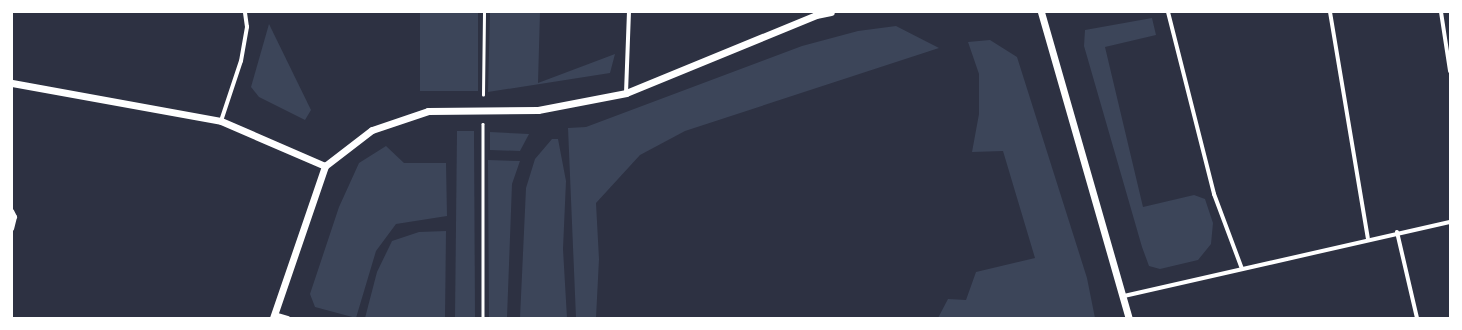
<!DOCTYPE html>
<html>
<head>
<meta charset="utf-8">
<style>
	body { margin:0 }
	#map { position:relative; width:1462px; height:330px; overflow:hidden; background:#2d3142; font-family:Rubik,sans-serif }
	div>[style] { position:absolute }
	.green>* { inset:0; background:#3c4559; transform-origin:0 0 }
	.path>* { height:2.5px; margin:-1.25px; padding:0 1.25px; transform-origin:1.25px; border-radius:1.25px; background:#fff }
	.minor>* { height:4px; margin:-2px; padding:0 2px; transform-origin:2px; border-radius:2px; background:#fff }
	.tertiary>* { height:7px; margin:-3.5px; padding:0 3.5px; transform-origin:3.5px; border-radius:3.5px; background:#fff }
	span { translate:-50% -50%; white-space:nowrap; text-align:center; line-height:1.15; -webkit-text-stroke:3px #fff; paint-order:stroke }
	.frame { position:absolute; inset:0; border:13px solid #fff; pointer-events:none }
</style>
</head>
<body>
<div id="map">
	<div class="green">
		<i style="left:420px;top:12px;width:58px;height:79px"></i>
		<i style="clip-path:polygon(490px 12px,540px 12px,538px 83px,615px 54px,610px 73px,488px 92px)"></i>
		<i style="clip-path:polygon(1152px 18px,1156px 35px,1105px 47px,1143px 207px,1194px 195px,1205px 199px,1213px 223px,1211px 244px,1198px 260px,1160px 269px,1149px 266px,1142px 247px,1084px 46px,1085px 30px)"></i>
		<i style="clip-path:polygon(269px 24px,311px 110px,305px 120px,259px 97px,251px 87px)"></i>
		<i style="clip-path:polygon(896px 26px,939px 48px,685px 131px,640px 155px,596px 203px,599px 259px,596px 318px,576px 318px,568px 128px,586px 127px,802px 46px,858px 31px)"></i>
		<i style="clip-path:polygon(990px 40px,1017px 57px,1087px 278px,1095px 318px,938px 318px,948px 299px,966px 300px,976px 272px,1035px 258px,1003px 151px,972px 152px,979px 114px,979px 74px,968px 42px)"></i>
		<i style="clip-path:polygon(457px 131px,474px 131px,475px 318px,455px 318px)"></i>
		<i style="clip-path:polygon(490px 132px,529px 134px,520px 151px,490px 150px)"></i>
		<i style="clip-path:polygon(552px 139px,558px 139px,566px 181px,563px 249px,567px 318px,520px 318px,526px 188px,535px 159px)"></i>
		<i style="clip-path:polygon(386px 146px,404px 163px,446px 163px,447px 216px,396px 224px,376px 251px,356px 318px,315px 307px,310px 294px,339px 207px,359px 163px)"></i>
		<i style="clip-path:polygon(488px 160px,520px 161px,512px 184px,507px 318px,489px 318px)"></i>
		<i style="clip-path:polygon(446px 231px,445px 318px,365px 318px,377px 272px,392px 241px,419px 232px)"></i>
	</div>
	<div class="path">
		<i style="left:483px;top:95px;width:83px;rotate:-89.3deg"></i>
		<i style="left:483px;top:124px;width:194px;rotate:90deg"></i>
	</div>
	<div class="minor">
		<i style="left:1168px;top:12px;width:188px;rotate:75.8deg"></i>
		<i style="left:1214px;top:194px;width:80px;rotate:69.5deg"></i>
		<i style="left:1330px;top:12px;width:229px;rotate:80.5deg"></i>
		<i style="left:1441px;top:12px;width:60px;rotate:81.3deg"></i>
		<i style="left:626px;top:93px;width:81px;rotate:-87.9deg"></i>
		<i style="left:221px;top:121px;width:63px;rotate:-71.6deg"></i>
		<i style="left:241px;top:61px;width:35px;rotate:-80deg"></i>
		<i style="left:247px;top:27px;width:15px;rotate:-98deg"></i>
		<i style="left:12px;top:211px;width:7px;rotate:63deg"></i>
		<i style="left:15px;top:217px;width:12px;rotate:104deg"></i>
		<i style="left:1397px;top:232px;width:88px;rotate:76.9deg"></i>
		<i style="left:1124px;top:296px;width:334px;rotate:-12.8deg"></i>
		<i style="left:274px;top:314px;width:15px;rotate:16deg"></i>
	</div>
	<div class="tertiary">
		<i style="left:1041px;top:12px;width:318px;rotate:74deg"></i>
		<i style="left:12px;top:83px;width:212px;rotate:10.3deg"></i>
		<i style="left:221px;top:121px;width:113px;rotate:23.4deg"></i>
		<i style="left:273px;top:318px;width:161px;rotate:-71.1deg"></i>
		<i style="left:325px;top:166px;width:59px;rotate:-37.5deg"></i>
		<i style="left:372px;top:130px;width:59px;rotate:-18.7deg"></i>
		<i style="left:428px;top:111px;width:110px;rotate:-0.5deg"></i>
		<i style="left:538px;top:110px;width:90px;rotate:-10.9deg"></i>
		<i style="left:626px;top:93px;width:205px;rotate:-22.3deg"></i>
		<i style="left:816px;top:15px;width:15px;rotate:-11deg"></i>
	</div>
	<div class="frame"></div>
</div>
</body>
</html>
